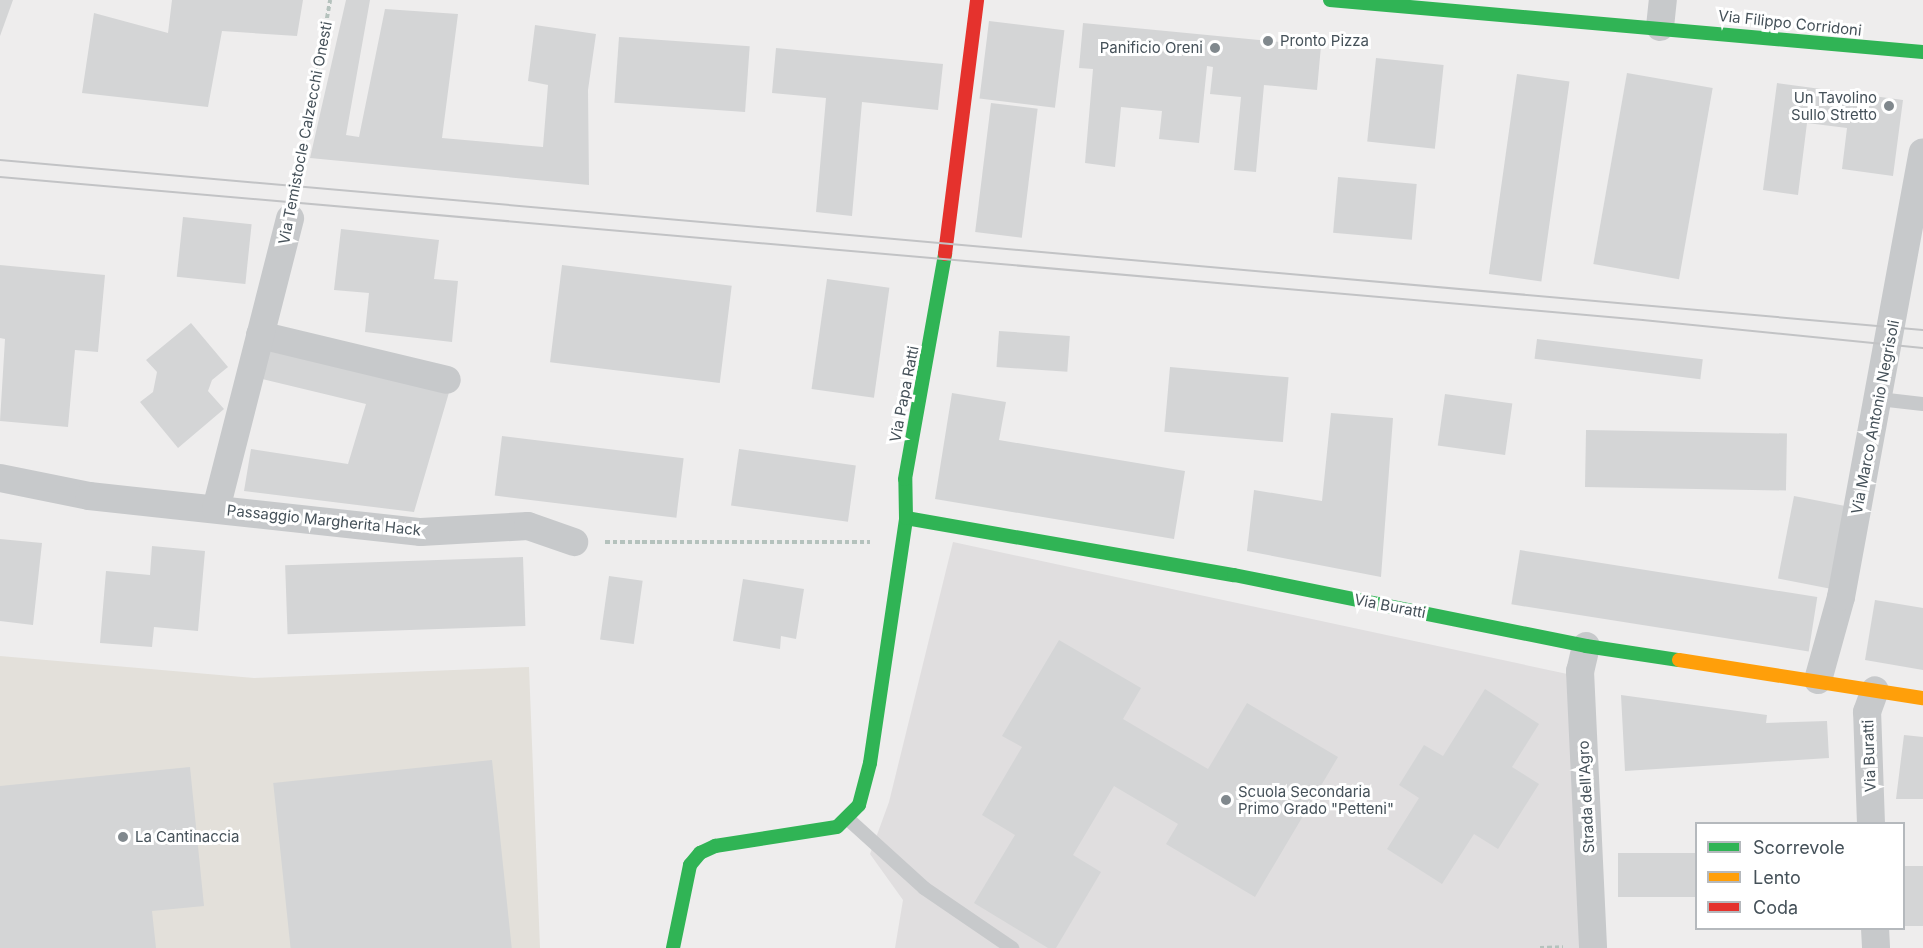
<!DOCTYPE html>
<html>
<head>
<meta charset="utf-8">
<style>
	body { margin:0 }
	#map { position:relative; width:1923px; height:948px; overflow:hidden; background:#eeeded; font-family:Inter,sans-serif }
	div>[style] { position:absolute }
	.commercial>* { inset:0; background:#e3e0da }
	.education>* { inset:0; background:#e0dedf }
	.building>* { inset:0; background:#d4d5d6; transform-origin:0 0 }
	.path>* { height:4px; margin-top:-2px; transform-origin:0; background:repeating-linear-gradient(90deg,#b5c2bd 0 4.5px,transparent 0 7.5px) }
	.lane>* { height:14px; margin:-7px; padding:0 7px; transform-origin:7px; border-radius:7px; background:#c7c9cb }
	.street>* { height:28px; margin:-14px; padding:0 14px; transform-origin:14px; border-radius:14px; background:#c7c9cb }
	.fast>* { height:14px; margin:-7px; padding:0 7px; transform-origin:7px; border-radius:7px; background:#30b455 }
	.slow>* { height:14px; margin:-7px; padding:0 7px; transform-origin:7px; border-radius:7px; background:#ff9f0a }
	.jam>* { height:14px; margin:-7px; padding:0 7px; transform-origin:7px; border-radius:7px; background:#e5322d }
	.tram>* { height:1.5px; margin:-0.75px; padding:0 0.75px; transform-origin:0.75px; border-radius:0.75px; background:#c2c3c5 }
	.dots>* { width:16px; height:16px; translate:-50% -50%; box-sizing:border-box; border:3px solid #fff; border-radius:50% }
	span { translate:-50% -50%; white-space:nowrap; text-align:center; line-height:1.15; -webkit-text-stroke:6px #fff; paint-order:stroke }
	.street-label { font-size:15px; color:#455159 }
	.poi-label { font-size:15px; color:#455159 }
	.left { translate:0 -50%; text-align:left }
	.right { translate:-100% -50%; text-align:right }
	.legend { position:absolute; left:1695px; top:822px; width:210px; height:108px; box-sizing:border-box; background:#fff; border:2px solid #b5b9bd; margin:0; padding:8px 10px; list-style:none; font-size:18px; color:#455159 }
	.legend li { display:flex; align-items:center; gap:12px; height:30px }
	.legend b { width:30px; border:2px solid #b5b9bd }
</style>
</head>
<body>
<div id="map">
	<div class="commercial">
		<i style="clip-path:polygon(0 656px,254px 678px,529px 667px,540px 948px,0 948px)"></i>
	</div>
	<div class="education">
		<i style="clip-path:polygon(953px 542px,1572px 675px,1580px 948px,895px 948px,903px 900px,870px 854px,889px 802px)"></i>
	</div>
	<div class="building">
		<i style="clip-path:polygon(0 0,13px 0,0 36px)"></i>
		<i style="clip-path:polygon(172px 0,303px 0,297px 36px,222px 31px,208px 107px,82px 93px,94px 13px,168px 33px)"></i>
		<i style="clip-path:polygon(346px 0,370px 0,346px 135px,359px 137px,385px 9px,458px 14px,442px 138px,543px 147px,548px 85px,528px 81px,535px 25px,596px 34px,588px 90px,589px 185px,310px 158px)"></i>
		<i style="left:989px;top:21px;width:76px;height:78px;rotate:7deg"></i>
		<i style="clip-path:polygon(1083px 23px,1321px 46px,1317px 90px,1264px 85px,1256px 172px,1234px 170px,1241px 97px,1210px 94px,1213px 67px,1207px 66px,1199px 143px,1159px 139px,1162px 111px,1121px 107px,1115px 167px,1085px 163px,1093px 69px,1079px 68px)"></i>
		<i style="left:619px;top:37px;width:131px;height:66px;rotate:4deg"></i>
		<i style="clip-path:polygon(776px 48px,943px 64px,938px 110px,862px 102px,852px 216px,816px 212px,826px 98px,772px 93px)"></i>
		<i style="left:1376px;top:58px;width:68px;height:84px;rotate:6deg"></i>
		<i style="left:1627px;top:73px;width:87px;height:194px;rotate:10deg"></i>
		<i style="left:1517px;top:74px;width:53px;height:202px;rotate:8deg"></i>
		<i style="clip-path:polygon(1777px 83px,1903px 100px,1893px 176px,1842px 169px,1847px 128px,1807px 123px,1798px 195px,1763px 190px)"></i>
		<i style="left:991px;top:103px;width:47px;height:130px;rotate:7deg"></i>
		<i style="left:1338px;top:177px;width:79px;height:56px;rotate:5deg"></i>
		<i style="left:183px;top:217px;width:69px;height:60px;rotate:6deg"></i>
		<i style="clip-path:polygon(341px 229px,439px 240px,434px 279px,458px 281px,452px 342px,365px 332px,369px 293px,334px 290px)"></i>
		<i style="clip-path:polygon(0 265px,105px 275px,98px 352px,75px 350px,68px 427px,0 421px,5px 339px,0 338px)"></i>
		<i style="left:562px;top:265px;width:171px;height:98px;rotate:7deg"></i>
		<i style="left:827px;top:279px;width:63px;height:111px;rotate:8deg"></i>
		<i style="clip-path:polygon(191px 323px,228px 367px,212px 380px,208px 391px,224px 409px,178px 448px,140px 402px,153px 392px,157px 372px,146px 360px)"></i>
		<i style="left:999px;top:331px;width:71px;height:36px;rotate:4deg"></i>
		<i style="left:1537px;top:339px;width:167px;height:20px;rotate:7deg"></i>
		<i style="clip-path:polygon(267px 342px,450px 389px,414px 512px,244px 491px,251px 449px,348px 464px,366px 404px,258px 378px)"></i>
		<i style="left:1170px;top:367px;width:119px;height:65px;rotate:5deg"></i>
		<i style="clip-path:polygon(952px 393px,1006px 402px,999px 440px,1185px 471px,1174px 539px,935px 499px)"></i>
		<i style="left:1445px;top:394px;width:68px;height:52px;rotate:8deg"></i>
		<i style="clip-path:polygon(1331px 413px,1393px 418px,1381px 577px,1247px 551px,1254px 490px,1322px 501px)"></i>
		<i style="left:1586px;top:430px;width:201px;height:57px;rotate:1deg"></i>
		<i style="left:502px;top:436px;width:183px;height:60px;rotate:7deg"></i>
		<i style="left:739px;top:449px;width:118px;height:57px;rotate:8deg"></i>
		<i style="left:1794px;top:496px;width:60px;height:84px;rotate:11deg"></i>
		<i style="clip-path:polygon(0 539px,42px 543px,33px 625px,0 621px)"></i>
		<i style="clip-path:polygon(152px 546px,205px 551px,198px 631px,154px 627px,152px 647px,100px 643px,106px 571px,150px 575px)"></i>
		<i style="left:1520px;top:550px;width:301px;height:55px;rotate:9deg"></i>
		<i style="left:523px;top:557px;width:69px;height:238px;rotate:88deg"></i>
		<i style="left:609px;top:576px;width:34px;height:64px;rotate:8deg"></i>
		<i style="clip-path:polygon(743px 579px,804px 589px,796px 639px,781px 636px,780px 649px,733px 641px)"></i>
		<i style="clip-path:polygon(1875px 600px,1923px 608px,1923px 670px,1865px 660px)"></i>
		<i style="clip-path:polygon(1059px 640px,1141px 688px,1123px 719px,1208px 769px,1247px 703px,1338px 757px,1255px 897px,1166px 844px,1178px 824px,1114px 786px,1073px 855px,1101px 872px,1056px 948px,1048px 948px,974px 903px,1015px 835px,982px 815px,1022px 747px,1002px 736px)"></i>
		<i style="clip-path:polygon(1485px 689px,1539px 724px,1512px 767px,1539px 784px,1498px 849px,1474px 834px,1442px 884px,1387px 849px,1419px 798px,1399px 785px,1424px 745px,1443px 756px)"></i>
		<i style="clip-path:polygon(1621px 695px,1767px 715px,1766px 723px,1827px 721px,1829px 758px,1625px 771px)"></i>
		<i style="clip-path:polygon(1904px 735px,1923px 737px,1923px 799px,1896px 799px)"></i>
		<i style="left:492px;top:760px;width:189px;height:220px;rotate:84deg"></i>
		<i style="clip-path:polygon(190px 767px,204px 906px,152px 911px,156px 948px,0 948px,0 786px)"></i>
		<i style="left:1696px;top:853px;width:44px;height:78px;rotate:90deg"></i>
		<i style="left:1923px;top:866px;width:60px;height:18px;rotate:90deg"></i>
	</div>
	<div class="path">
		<i style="left:297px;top:188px;width:191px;rotate:-80deg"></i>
		<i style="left:605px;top:542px;width:265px"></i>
		<i style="left:1540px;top:948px;width:23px;rotate:-2deg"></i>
	</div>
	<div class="lane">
		<i style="left:1879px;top:399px;width:44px;rotate:6.5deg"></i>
		<i style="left:848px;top:819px;width:103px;rotate:42.2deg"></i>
		<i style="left:924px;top:888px;width:107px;rotate:34.3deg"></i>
	</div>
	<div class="street">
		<i style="left:1660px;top:27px;width:27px;rotate:-84deg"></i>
		<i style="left:260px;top:335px;width:192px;rotate:13.5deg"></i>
		<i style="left:0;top:478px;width:91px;rotate:11.4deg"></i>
		<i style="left:89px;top:496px;width:334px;rotate:6.2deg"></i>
		<i style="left:421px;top:532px;width:107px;rotate:-3.2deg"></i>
		<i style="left:528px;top:526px;width:49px;rotate:19.2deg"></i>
		<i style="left:216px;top:509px;width:300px;rotate:-75.7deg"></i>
		<i style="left:1586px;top:646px;width:26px;rotate:103deg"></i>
		<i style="left:1580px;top:671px;width:277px;rotate:87.3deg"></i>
		<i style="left:1818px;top:680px;width:86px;rotate:-74.5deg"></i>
		<i style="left:1841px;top:597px;width:452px;rotate:-79.6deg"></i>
		<i style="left:1871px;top:824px;width:112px;rotate:-92deg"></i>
		<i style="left:1867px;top:712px;width:23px;rotate:-70deg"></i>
		<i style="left:1875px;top:928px;width:20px;rotate:87deg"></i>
	</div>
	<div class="fast">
		<i style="left:1330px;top:0;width:595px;rotate:5.01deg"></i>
		<i style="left:906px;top:518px;width:333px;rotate:9.9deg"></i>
		<i style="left:1234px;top:575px;width:359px;rotate:11.4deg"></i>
		<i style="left:1586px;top:646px;width:94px;rotate:8.6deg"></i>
		<i style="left:673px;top:948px;width:85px;rotate:-78.4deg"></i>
		<i style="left:690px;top:865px;width:16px;rotate:-50deg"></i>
		<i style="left:700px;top:853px;width:17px;rotate:-25deg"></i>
		<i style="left:715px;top:846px;width:123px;rotate:-8.9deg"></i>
		<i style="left:837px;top:827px;width:31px;rotate:-45deg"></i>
		<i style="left:859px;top:805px;width:43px;rotate:-75.3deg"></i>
		<i style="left:870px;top:763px;width:248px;rotate:-81.6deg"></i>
		<i style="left:906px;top:518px;width:39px;rotate:-91deg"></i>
		<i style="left:905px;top:479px;width:229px;rotate:-79.9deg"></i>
	</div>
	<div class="slow">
		<i style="left:1679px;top:660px;width:247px;rotate:8.9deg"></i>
	</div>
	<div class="jam">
		<i style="left:945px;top:254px;width:256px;rotate:-82.8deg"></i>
	</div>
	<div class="tram">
		<i style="left:0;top:160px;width:1930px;rotate:5.05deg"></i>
		<i style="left:0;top:177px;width:1649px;rotate:4.97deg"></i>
		<i style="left:1643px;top:320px;width:281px;rotate:5.7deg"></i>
	</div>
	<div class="dots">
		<i style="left:1268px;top:41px;background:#80888d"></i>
		<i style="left:1215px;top:48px;background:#80888d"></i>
		<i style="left:1889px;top:106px;background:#80888d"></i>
		<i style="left:1226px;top:800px;background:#80888d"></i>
		<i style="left:123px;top:837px;background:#80888d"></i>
	</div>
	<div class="street-label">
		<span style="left:1790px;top:23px;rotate:6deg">Via Filippo Corridoni</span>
		<span style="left:305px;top:133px;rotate:-79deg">Via Temistocle Calzecchi Onesti</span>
		<span style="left:904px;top:394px;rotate:-79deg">Via Papa Ratti</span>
		<span style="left:1875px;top:417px;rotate:-79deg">Via Marco Antonio Negrisoli</span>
		<span style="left:324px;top:520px;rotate:6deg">Passaggio Margherita Hack</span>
		<span style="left:1390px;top:606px;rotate:11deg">Via Buratti</span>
		<span style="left:1869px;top:756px;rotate:-92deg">Via Buratti</span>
		<span style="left:1586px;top:797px;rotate:-93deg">Strada dell'Agro</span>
	</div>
	<div class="poi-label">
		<span class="left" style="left:1280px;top:41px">Pronto Pizza</span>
		<span class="right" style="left:1203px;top:48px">Panificio Oreni</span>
		<span class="right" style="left:1877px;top:106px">Un Tavolino<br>Sullo Stretto</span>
		<span class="left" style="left:1238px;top:800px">Scuola Secondaria<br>Primo Grado "Petteni"</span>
		<span class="left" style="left:135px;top:837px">La Cantinaccia</span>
	</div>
	<ul class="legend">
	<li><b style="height:8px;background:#30b455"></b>Scorrevole</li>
	<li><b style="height:8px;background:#ff9f0a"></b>Lento</li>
	<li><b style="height:8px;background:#e5322d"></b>Coda</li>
	</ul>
</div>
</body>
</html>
